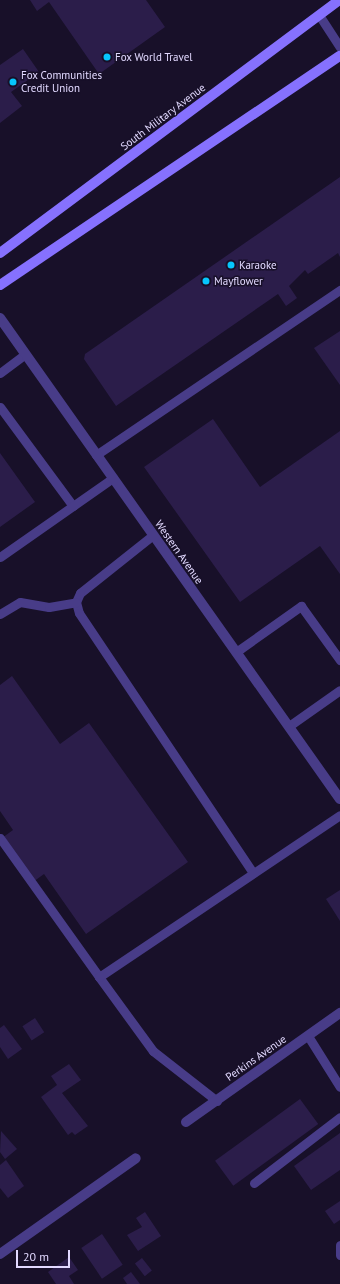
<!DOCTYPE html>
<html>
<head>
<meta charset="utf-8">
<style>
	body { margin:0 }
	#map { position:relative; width:340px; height:1284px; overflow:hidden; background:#181029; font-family:"PT Sans",sans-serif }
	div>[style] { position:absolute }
	.building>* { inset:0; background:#2b1d4a; transform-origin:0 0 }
	.lane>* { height:9px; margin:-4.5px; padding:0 4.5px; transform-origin:4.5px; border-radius:4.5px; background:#483c88 }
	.street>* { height:10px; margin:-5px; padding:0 5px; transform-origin:5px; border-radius:5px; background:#483c88 }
	.secondary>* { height:10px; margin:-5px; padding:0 5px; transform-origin:5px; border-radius:5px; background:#8671fe }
	.dots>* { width:11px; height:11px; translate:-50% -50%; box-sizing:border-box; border:2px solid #181029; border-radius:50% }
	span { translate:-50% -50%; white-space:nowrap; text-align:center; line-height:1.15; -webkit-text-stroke:3px #181029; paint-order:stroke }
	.poi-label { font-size:11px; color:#e2d9ff }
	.left { translate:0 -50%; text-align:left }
	.street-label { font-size:11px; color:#e2d9ff }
	.scale { position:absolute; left:16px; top:1250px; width:54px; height:18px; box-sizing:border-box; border:2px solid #e2d9ff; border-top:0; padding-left:5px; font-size:12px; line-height:14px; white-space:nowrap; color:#e2d9ff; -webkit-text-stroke:3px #181029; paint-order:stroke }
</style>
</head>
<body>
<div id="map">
	<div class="building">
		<i style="clip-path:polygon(30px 0,146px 0,165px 27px,99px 74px,49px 2px,37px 11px)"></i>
		<i style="clip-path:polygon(23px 49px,39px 72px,11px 92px,22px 106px,0 123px,0 65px)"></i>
		<i style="clip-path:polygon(340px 177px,340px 257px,338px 253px,308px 274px,305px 270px,289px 286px,297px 298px,286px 306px,278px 294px,116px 406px,84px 359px,85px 354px)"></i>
		<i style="clip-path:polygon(340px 331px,340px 385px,314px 348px)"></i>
		<i style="clip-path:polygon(213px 419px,260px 487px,340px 431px,340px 574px,320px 546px,240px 602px,144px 467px)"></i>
		<i style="clip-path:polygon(0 453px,35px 502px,0 527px)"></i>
		<i style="clip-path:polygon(12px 676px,60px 744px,89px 723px,188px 862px,86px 934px,44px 874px,33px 882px,2px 838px,13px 830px,0 811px,0 685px)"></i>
		<i style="clip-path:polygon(340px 890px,340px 921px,326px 899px)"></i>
		<i style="left:35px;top:1018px;width:17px;height:15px;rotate:57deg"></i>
		<i style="clip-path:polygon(4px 1025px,22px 1049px,8px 1059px,0 1047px,0 1028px)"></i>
		<i style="clip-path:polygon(69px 1064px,81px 1080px,62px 1093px,88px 1126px,75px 1135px,72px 1132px,68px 1135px,41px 1097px,57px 1085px,51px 1076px)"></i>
		<i style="left:300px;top:1099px;width:31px;height:105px;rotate:54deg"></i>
		<i style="clip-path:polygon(1px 1131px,17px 1149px,5px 1159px,0 1152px)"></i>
		<i style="clip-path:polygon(340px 1133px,340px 1170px,311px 1190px,294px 1166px)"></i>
		<i style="clip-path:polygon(6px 1160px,24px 1186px,8px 1198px,0 1188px,0 1165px)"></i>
		<i style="clip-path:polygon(340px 1201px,340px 1220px,334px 1224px,325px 1211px)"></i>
		<i style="clip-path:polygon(145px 1212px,161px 1236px,138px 1251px,127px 1235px,142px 1227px,136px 1218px)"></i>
		<i style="left:102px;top:1234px;width:37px;height:25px;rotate:56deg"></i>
		<i style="clip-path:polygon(69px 1257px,78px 1270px,69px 1276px,74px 1284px,56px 1284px,48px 1272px)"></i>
		<i style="left:142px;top:1258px;width:16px;height:9px;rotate:52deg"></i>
		<i style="clip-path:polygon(131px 1272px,140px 1284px,127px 1284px,123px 1278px)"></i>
	</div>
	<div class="lane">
		<i style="left:319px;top:15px;width:38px;rotate:57deg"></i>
		<i style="left:0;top:373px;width:31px;rotate:-37deg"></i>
		<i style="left:0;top:407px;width:123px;rotate:53.6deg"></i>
		<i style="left:96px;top:455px;width:295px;rotate:-34.1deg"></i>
		<i style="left:153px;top:535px;width:93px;rotate:141.5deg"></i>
		<i style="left:80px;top:593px;width:10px;rotate:114deg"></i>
		<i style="left:76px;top:602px;width:11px;rotate:75deg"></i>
		<i style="left:79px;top:613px;width:313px;rotate:56.2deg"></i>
		<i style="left:0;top:557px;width:138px;rotate:-35deg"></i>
		<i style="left:0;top:614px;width:23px;rotate:-31deg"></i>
		<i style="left:20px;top:602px;width:29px;rotate:10deg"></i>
		<i style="left:49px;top:607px;width:27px;rotate:-10deg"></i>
		<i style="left:236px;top:652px;width:80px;rotate:-35.3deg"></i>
		<i style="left:301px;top:606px;width:67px;rotate:54.2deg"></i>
		<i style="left:289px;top:726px;width:62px;rotate:-35.2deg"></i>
		<i style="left:0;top:838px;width:171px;rotate:54.5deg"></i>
		<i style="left:308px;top:1036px;width:60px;rotate:57.9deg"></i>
		<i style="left:217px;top:1101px;width:81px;rotate:-142deg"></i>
		<i style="left:153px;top:1051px;width:92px;rotate:-126.1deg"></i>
		<i style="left:99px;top:977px;width:290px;rotate:-33.9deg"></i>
		<i style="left:254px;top:1183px;width:108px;rotate:-37.5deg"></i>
		<i style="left:340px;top:1245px;width:10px;rotate:90deg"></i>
	</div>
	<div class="street">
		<i style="left:0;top:318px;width:589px;rotate:54.75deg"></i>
		<i style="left:186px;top:1122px;width:189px;rotate:-35.3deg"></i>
		<i style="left:0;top:1254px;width:166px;rotate:-35.2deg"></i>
	</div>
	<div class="secondary">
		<i style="left:0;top:253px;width:424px;rotate:-36.7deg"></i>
		<i style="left:0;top:285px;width:410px;rotate:-34deg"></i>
	</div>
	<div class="dots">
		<i style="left:107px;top:57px;background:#06c6fd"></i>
		<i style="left:13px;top:82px;background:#06c6fd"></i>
		<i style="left:231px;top:265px;background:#06c6fd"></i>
		<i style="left:206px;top:281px;background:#06c6fd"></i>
	</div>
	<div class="poi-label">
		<span class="left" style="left:115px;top:57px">Fox World Travel</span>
		<span class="left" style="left:21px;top:82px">Fox Communities<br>Credit Union</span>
		<span class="left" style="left:239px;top:265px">Karaoke</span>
		<span class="left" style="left:214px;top:281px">Mayflower</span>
	</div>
	<div class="street-label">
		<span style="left:163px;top:117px;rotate:-37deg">South Military Avenue</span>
		<span style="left:179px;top:552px;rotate:55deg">Western Avenue</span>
		<span style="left:256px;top:1058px;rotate:-35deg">Perkins Avenue</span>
	</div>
	<div class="scale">20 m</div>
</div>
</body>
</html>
